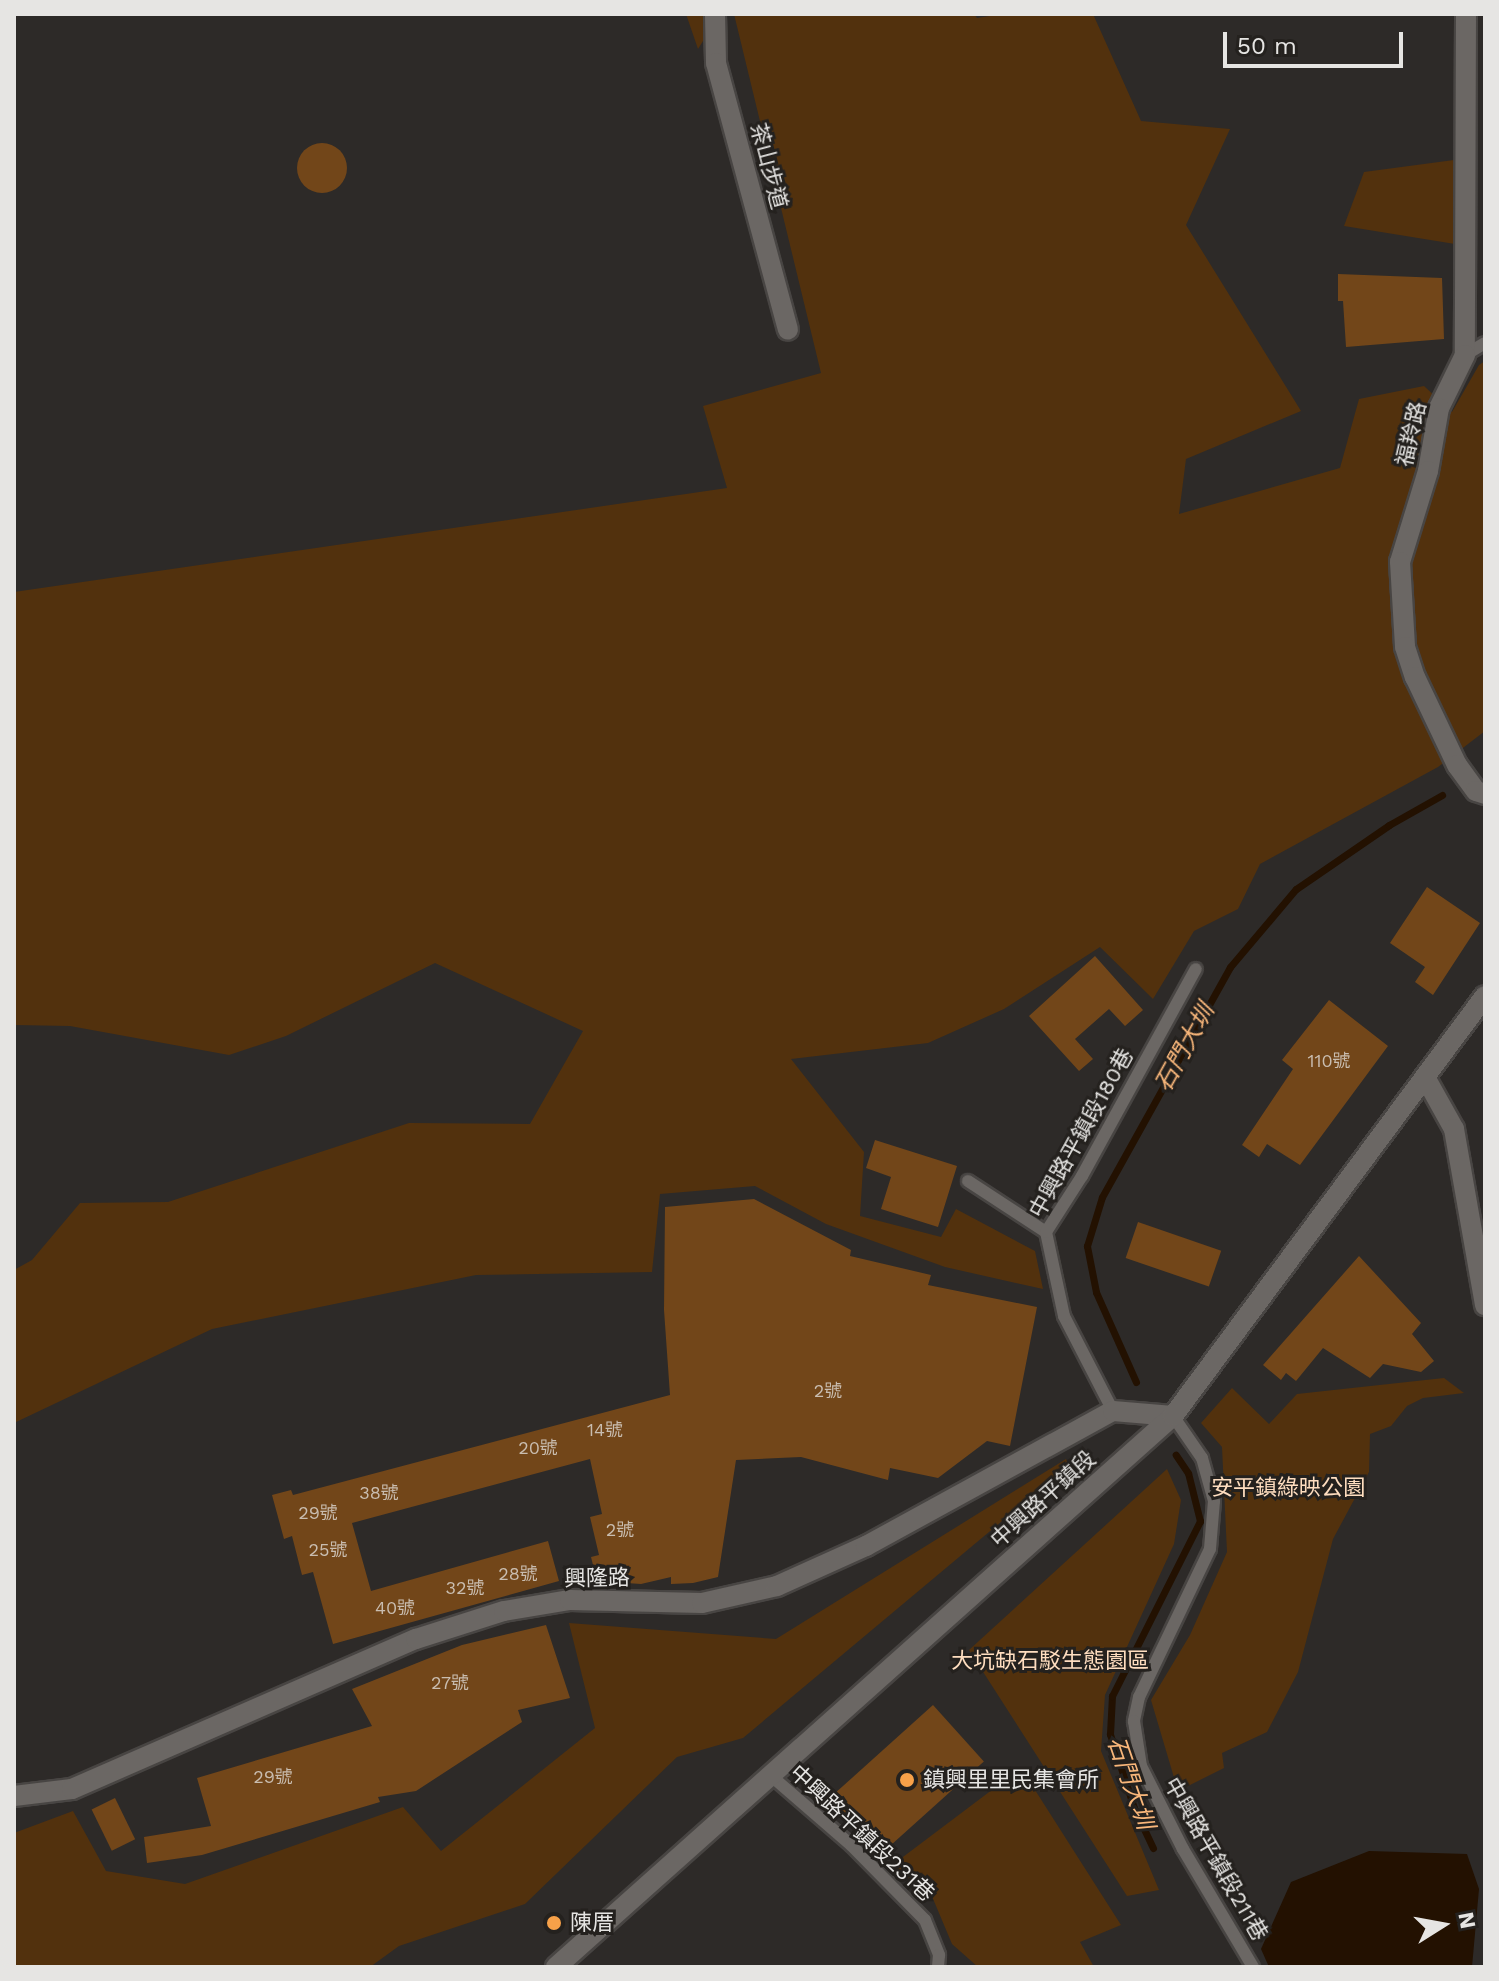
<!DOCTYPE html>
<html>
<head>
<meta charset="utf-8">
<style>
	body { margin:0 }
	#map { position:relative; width:1499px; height:1981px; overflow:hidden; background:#2d2a28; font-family:"Work Sans","Noto Sans TC",sans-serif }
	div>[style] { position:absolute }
	.green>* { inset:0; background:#52310d }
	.water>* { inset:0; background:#231101 }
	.stream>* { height:7px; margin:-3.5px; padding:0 3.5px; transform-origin:3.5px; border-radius:3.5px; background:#231101 }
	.building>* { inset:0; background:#724619; transform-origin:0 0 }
	.round { border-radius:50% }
	.roads { filter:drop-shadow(2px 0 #484543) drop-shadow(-2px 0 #484543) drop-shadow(0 2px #484543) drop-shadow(0 -2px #484543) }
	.lane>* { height:12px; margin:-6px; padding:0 6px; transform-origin:6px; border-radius:6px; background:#6b6764 }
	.street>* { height:20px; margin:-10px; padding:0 10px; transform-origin:10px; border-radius:10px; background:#6b6764 }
	.secondary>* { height:20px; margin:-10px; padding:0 10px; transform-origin:10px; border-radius:10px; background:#6b6764 }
	.dots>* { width:22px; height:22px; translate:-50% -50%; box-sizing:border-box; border:4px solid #24211e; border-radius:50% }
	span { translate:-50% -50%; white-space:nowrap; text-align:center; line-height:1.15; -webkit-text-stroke:6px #24211e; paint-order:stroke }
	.number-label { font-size:18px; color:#c9bdb0 }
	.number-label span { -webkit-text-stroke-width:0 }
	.street-label { font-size:22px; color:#e6e5e3 }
	.park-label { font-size:22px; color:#feddbf }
	.poi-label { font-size:22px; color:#e6e5e3 }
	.left { translate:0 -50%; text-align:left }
	.water-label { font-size:24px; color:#f8b67a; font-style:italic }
	.frame { position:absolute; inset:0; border:16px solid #e6e5e3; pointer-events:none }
	.north { position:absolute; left:1403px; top:1885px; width:80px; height:80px; -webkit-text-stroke:6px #24211e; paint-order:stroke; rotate:79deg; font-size:22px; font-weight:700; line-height:32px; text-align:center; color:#e6e5e3 }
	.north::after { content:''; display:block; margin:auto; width:28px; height:36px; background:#e6e5e3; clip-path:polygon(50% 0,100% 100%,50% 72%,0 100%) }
	.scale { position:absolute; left:1223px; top:32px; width:180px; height:36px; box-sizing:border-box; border:4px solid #e6e5e3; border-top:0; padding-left:10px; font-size:24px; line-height:28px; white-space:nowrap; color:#e6e5e3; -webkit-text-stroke:6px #24211e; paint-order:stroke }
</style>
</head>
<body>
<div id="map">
	<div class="green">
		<i style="clip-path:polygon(686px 14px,706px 14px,708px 33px,698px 49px)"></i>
		<i style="clip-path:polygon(734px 14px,974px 14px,977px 18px,1002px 14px,1093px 14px,1141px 121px,1230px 129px,1186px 225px,1301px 411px,1186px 459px,1179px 514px,1340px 468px,1359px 399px,1424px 386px,1452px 412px,1479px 365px,1485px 361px,1485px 731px,1438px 767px,1260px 864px,1238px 909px,1194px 931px,1153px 999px,1100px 947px,1004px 1009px,928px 1043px,791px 1059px,864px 1152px,860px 1216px,941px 1237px,956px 1209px,1035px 1251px,1043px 1289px,945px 1267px,826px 1224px,755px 1186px,660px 1194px,652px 1272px,476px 1275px,212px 1329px,14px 1423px,14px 1270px,32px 1260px,80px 1203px,168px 1202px,409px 1123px,530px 1124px,583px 1031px,435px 963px,286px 1036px,229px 1055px,70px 1026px,14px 1025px,14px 592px,727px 488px,703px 406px,821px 373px)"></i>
		<i style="clip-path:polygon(1454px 160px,1455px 244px,1344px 226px,1364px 172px)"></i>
		<i style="clip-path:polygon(1444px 1378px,1464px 1393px,1423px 1398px,1407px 1406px,1391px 1426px,1370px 1434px,1369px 1472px,1333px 1539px,1298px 1672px,1267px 1732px,1222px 1753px,1224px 1768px,1178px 1791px,1151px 1700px,1190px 1635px,1227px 1552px,1222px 1447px,1201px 1423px,1232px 1388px,1269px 1424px,1297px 1394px)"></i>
		<i style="clip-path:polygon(1066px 1459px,1069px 1465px,743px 1738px,677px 1757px,525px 1904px,399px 1946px,370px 1967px,14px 1967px,14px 1833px,73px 1811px,106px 1871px,185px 1884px,403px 1807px,441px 1851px,595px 1728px,569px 1623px,776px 1639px)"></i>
		<i style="clip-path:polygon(1167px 1469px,1181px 1500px,1174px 1544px,1105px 1695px,1101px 1751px,1159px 1890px,1127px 1896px,969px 1650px)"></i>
		<i style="clip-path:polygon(1021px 1768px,1121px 1925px,1080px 1942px,1094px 1967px,978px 1967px,952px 1944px,931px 1894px,891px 1866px)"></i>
	</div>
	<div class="water">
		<i style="clip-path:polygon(1369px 1851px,1467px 1854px,1479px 1889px,1472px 1967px,1269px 1967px,1261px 1949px,1291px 1882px)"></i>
	</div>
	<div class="stream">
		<i style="left:1136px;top:1382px;width:98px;rotate:-114deg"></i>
		<i style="left:1096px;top:1292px;width:47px;rotate:-101.1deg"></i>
		<i style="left:1087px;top:1246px;width:51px;rotate:-73deg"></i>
		<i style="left:1102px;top:1197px;width:263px;rotate:-60.9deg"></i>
		<i style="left:1230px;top:967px;width:102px;rotate:-49.8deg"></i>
		<i style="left:1296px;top:889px;width:113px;rotate:-34.5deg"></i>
		<i style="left:1389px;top:825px;width:61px;rotate:-29.5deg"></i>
		<i style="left:1153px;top:1848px;width:44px;rotate:-115.4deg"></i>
		<i style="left:1134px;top:1808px;width:78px;rotate:-108deg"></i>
		<i style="left:1110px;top:1734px;width:38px;rotate:-87deg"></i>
		<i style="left:1112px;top:1696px;width:196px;rotate:-63.3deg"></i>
		<i style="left:1200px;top:1521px;width:49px;rotate:-104deg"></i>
		<i style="left:1188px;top:1473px;width:22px;rotate:-124deg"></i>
	</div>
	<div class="building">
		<i class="round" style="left:297px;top:143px;width:50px;height:50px"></i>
		<i style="clip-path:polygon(1338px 274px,1442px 278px,1444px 339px,1346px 347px,1343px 301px,1338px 301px)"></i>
		<i style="clip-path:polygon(1427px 887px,1480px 923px,1433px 995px,1415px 982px,1425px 967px,1390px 943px)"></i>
		<i style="clip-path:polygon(1095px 956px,1143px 1010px,1125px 1026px,1109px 1009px,1075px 1039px,1093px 1059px,1079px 1071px,1029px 1016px)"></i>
		<i style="clip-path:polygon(1329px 1000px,1388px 1046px,1300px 1165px,1267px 1144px,1259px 1157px,1242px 1145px,1293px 1069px,1282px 1060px)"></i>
		<i style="clip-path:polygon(875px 1140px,957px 1166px,938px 1227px,881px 1209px,891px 1177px,866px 1168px)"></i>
		<i style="clip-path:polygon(754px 1199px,851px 1250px,850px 1256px,931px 1275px,928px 1285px,1037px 1307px,1010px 1446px,987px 1441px,938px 1478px,890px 1468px,888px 1480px,801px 1457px,736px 1460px,718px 1577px,693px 1583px,671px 1584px,671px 1577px,641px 1584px,597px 1581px,591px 1557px,599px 1555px,590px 1517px,602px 1514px,590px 1459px,352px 1523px,371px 1591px,548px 1541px,559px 1581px,333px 1644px,313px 1572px,302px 1575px,292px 1536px,284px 1539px,272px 1495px,291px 1490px,293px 1495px,670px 1395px,664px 1310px,665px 1207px)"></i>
		<i style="left:1138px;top:1222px;width:88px;height:38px;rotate:19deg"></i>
		<i style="clip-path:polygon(1359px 1256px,1421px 1323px,1412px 1334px,1434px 1361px,1421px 1372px,1383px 1364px,1370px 1378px,1323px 1348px,1296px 1381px,1286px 1373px,1281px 1380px,1263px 1365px)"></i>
		<i style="clip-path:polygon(546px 1625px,570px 1698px,518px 1710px,522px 1722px,416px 1791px,378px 1797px,380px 1802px,202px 1855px,147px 1863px,144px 1837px,211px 1826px,197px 1778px,372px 1726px,352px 1689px,462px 1645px)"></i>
		<i style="left:933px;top:1705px;width:76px;height:141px;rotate:48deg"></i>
		<i style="left:115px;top:1798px;width:46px;height:26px;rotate:64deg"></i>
	</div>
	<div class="roads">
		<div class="lane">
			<i style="left:1465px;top:355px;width:23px;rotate:-31deg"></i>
			<i style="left:968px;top:1181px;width:93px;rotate:33.2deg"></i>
			<i style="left:1113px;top:1411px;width:107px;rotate:-117.3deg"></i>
			<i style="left:1064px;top:1316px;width:86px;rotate:-102.1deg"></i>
			<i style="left:1046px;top:1232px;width:67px;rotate:-57.3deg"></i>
			<i style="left:1082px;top:1176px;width:236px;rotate:-61.2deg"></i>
			<i style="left:1173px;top:1416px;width:51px;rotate:55.4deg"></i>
			<i style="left:1202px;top:1458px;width:45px;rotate:74.4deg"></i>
			<i style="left:1214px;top:1501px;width:48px;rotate:94.8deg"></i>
			<i style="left:1210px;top:1549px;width:164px;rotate:115.6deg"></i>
			<i style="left:1139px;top:1697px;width:25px;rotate:102deg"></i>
			<i style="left:1134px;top:1721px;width:46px;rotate:81.2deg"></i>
			<i style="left:1141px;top:1766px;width:93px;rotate:63.2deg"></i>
			<i style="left:1183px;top:1849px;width:137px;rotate:59.3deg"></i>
			<i style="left:770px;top:1775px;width:107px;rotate:40.8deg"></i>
			<i style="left:851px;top:1845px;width:105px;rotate:45.4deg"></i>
			<i style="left:925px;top:1920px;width:38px;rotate:68deg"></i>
			<i style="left:939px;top:1955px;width:12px;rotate:95deg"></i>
		</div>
		<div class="street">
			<i style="left:715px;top:14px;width:49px;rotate:88.8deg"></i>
			<i style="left:716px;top:63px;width:276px;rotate:74.9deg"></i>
			<i style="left:1466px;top:14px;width:341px;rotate:90.2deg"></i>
			<i style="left:1465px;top:355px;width:59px;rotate:116.1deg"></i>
			<i style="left:1439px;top:408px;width:64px;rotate:99.9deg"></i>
			<i style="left:1428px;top:471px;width:95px;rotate:107.1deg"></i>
			<i style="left:1400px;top:562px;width:85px;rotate:86.6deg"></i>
			<i style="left:1405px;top:647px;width:32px;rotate:72deg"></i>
			<i style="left:1415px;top:677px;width:98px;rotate:64.5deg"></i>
			<i style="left:1457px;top:765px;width:32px;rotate:54deg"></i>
			<i style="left:1476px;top:791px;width:9px;rotate:18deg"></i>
			<i style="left:1425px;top:1077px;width:60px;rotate:60.9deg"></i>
			<i style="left:1454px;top:1129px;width:179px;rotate:80deg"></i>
			<i style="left:14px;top:1796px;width:58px;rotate:-6.9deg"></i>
			<i style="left:72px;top:1789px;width:375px;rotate:-23.6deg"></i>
			<i style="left:416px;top:1639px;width:92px;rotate:-17.7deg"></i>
			<i style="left:504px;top:1611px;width:67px;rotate:-9.5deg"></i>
			<i style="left:570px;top:1600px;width:132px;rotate:1.3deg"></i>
			<i style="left:702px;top:1603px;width:77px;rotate:-12.8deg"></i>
			<i style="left:777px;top:1586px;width:98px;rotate:-24.2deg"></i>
			<i style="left:866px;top:1546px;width:281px;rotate:-28.7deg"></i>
			<i style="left:1113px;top:1411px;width:60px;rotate:4.8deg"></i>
		</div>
		<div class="secondary">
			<i style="left:556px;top:1967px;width:827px;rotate:-41.77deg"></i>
			<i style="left:1173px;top:1416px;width:523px;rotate:-53.39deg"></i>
		</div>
	</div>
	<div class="dots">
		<i style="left:907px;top:1780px;background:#f7a149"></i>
		<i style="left:554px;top:1923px;background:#f7a149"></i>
	</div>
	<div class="number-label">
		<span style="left:1329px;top:1061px">110號</span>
		<span style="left:828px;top:1391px">2號</span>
		<span style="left:605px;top:1430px">14號</span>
		<span style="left:538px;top:1448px">20號</span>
		<span style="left:379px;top:1493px">38號</span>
		<span style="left:318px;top:1513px">29號</span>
		<span style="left:620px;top:1530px">2號</span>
		<span style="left:328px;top:1550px">25號</span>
		<span style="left:518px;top:1574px">28號</span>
		<span style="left:465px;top:1588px">32號</span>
		<span style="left:395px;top:1608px">40號</span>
		<span style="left:450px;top:1683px">27號</span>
		<span style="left:273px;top:1777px">29號</span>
	</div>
	<div class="street-label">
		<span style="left:769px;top:166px;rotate:75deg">茶山步道</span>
		<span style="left:1411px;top:434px;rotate:-77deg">福羚路</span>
		<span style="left:1081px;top:1133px;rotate:-61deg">中興路平鎮段180巷</span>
		<span style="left:1043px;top:1499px;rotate:-42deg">中興路平鎮段</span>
		<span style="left:597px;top:1578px;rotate:-1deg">興隆路</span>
		<span style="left:862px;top:1833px;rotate:43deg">中興路平鎮段231巷</span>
		<span style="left:1216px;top:1859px;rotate:60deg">中興路平鎮段211巷</span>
	</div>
	<div class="park-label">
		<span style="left:1288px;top:1488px">安平鎮綠映公園</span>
		<span style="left:1050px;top:1661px">大坑缺石駁生態園區</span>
	</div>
	<div class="poi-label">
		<span class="left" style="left:923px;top:1780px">鎮興里里民集會所</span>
		<span class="left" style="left:570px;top:1923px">陳厝</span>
	</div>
	<div class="water-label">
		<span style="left:1185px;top:1048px;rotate:-61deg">石門大圳</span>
		<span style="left:1130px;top:1783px;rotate:71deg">石門大圳</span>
	</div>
	<div class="frame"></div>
	<div class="north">N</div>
	<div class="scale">50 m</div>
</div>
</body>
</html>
